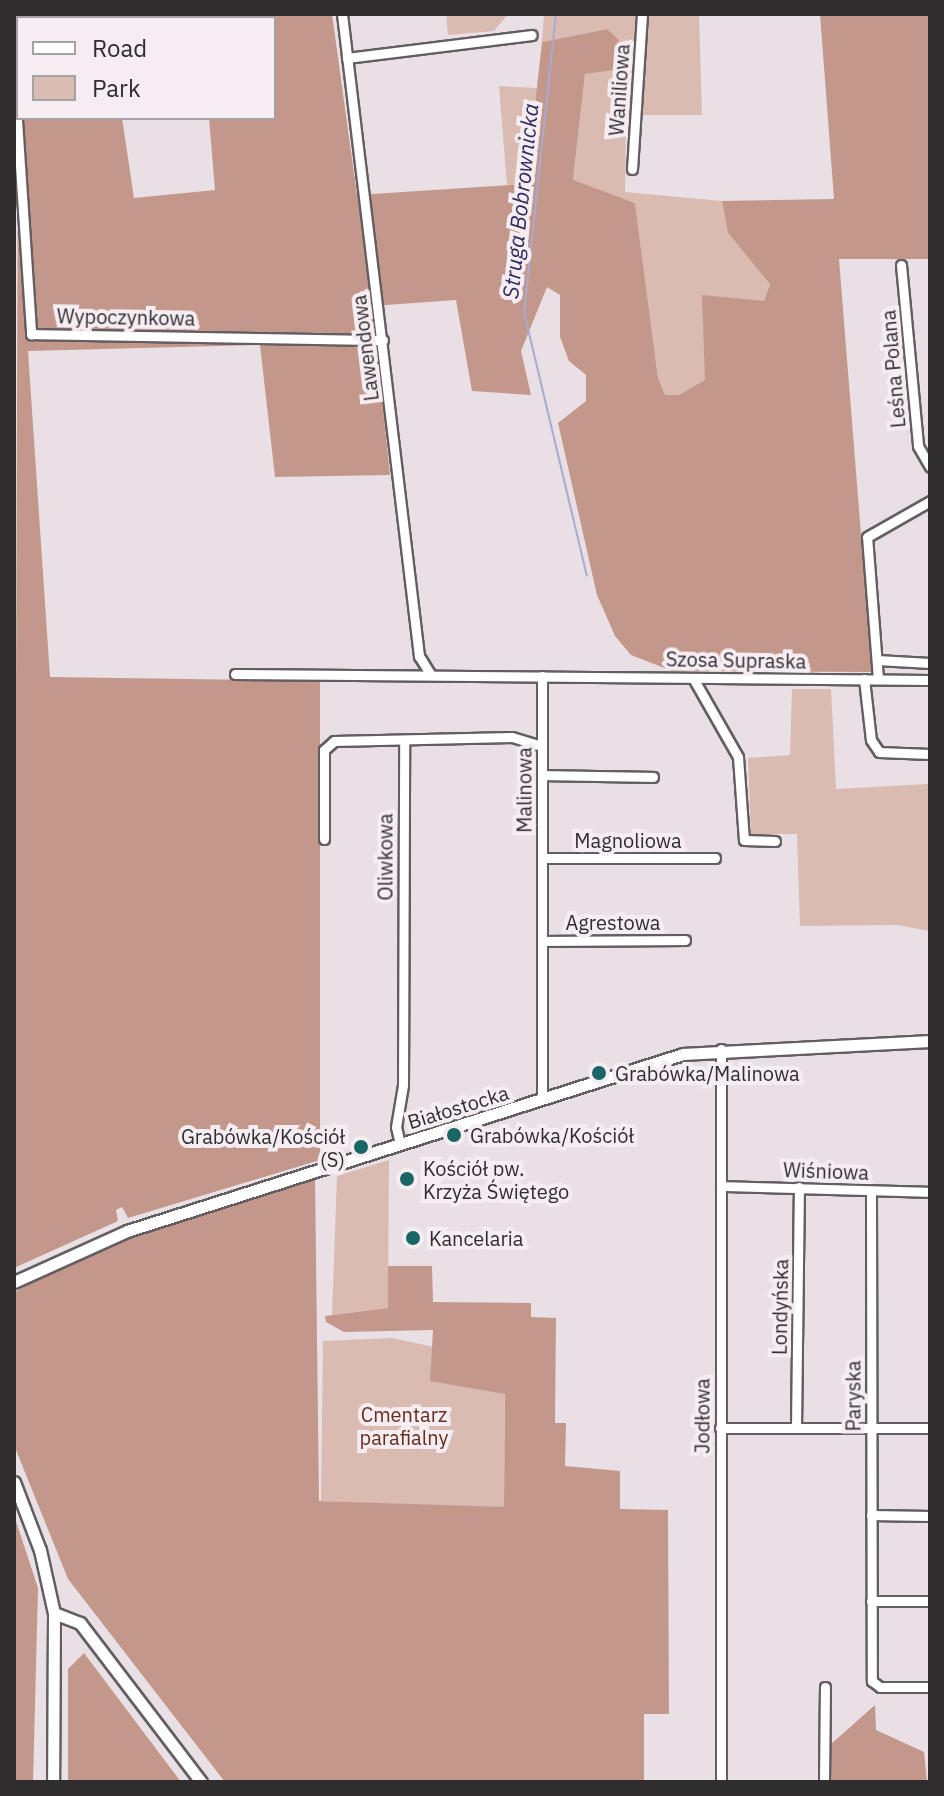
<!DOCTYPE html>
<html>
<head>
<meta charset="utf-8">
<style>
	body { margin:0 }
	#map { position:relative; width:944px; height:1796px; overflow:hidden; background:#e8e0e5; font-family:"IBM Plex Sans",sans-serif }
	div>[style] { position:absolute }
	.green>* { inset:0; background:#d9bbb2 }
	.forest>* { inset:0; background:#c3988b }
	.stream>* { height:2px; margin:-1px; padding:0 1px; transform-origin:1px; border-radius:1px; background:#a8abd1 }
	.roads { filter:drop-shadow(2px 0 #645d61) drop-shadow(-2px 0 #645d61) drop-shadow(0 2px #645d61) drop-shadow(0 -2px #645d61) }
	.minor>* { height:9px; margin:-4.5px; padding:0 4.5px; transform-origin:4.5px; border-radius:4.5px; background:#fff }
	.tertiary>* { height:11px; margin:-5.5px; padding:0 5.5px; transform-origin:5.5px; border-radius:5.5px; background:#fff }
	.dots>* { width:22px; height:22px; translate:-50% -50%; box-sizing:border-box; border:4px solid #f6edf3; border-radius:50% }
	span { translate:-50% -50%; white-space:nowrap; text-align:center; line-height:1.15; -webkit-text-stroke:8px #f6edf3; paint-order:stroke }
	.street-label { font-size:20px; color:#302d2f }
	.poi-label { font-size:20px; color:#302d2f }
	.left { translate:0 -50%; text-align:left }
	.right { translate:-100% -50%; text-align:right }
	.park-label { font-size:20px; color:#652e1c }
	.water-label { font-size:22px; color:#2d2c5d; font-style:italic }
	.frame { position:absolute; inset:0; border:16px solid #302d2f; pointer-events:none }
	.legend { position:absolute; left:16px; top:16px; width:260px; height:104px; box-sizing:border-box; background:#f6edf3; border:2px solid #a7a0a5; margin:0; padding:10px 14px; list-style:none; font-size:24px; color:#302d2f }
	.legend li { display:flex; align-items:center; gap:16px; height:40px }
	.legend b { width:40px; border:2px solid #a7a0a5 }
</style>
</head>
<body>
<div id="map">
	<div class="green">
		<i style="clip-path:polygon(446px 14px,508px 14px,494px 31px,448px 35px)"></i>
		<i style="clip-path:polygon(544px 14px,699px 14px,702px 115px,626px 115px,625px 192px,722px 201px,728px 233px,770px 283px,764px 301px,705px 381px,679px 395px,665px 395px,658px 378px,635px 203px,573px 181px,585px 74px,606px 29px,542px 42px)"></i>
		<i style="clip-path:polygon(499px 86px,537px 88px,526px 184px,507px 185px)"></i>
		<i style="clip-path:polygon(792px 689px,831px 689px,836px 789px,928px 784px,930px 931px,897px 925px,800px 926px,797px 834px,751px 834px,748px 758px,790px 755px)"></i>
		<i style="clip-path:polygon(389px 1160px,388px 1308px,332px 1315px,337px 1176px)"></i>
		<i style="clip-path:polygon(392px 1338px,505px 1362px,504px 1508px,321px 1501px,323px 1341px)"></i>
	</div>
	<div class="forest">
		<i style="clip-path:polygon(225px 14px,332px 14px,357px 195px,526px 184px,542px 42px,607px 29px,619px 40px,613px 70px,585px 74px,573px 180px,635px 203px,658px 378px,665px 395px,679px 395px,705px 380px,702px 295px,764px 301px,770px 284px,728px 233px,722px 201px,834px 199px,820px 14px,930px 14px,930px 259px,839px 259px,872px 672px,672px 671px,631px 655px,615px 636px,597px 595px,558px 423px,586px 401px,586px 375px,569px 361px,560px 337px,560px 295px,547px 287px,521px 351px,531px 395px,472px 391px,456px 300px,372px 306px,390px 475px,275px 477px,260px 345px,28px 351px,50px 677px,320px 681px,320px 1160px,128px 1218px,122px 1207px,116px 1210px,118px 1221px,14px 1268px,18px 118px,122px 118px,134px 198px,215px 190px,209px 118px,274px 118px,274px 18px)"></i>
		<i style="clip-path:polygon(315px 1175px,319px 1501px,504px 1507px,505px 1394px,430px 1381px,433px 1330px,344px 1332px,326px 1322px,325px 1316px,388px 1308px,388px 1266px,432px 1266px,433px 1302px,531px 1303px,531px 1317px,556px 1318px,555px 1423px,566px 1423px,565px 1466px,620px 1471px,620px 1509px,668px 1510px,669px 1714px,644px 1714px,644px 1782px,225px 1782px,68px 1579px,14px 1445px,14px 1293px,57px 1266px,122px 1240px)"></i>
		<i style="clip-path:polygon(14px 1515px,38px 1588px,33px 1782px,14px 1782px)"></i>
		<i style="clip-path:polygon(84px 1653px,181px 1782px,68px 1782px,68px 1669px)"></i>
		<i style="clip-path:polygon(875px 1705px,876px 1730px,924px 1752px,927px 1782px,831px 1782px,831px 1744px)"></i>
	</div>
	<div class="stream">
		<i style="left:556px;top:14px;width:300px;rotate:96.1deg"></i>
		<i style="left:524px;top:312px;width:271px;rotate:76.6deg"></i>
		<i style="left:149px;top:18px;width:4px;rotate:-76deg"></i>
		<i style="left:929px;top:897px;width:1px;rotate:45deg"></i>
	</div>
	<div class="roads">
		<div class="minor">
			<i style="left:342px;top:14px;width:647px;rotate:83.16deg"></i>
			<i style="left:419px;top:656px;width:22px;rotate:58deg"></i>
			<i style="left:347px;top:58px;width:186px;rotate:-7.1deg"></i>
			<i style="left:14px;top:75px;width:260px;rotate:86.2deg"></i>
			<i style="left:31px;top:334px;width:352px;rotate:1deg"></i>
			<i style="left:632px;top:169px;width:155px;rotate:-86.3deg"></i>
			<i style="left:901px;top:265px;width:182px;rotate:84.6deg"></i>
			<i style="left:918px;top:446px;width:24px;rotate:60deg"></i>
			<i style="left:877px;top:660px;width:53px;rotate:3.2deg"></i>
			<i style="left:235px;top:674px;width:695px;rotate:0.49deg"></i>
			<i style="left:542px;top:676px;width:423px;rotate:90deg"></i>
			<i style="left:693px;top:678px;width:91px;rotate:60.3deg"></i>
			<i style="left:738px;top:757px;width:83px;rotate:85.9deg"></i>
			<i style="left:744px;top:840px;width:31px;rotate:2deg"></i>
			<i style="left:864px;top:679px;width:61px;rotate:83.5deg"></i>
			<i style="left:871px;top:740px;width:14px;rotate:56deg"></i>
			<i style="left:879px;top:752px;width:51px;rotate:2.2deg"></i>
			<i style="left:878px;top:679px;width:142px;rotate:-94.4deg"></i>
			<i style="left:867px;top:537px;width:73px;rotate:-29.7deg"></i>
			<i style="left:542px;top:775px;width:111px;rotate:1deg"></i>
			<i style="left:324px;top:839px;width:89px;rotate:-90deg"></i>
			<i style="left:324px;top:750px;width:13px;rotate:-42deg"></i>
			<i style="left:334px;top:741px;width:178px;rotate:-1.3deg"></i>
			<i style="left:512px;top:737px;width:31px;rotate:17deg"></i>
			<i style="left:542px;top:858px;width:173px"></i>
			<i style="left:542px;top:941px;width:143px;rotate:-0.4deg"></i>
			<i style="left:721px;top:1049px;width:733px;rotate:90deg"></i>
			<i style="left:400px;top:1144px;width:17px;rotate:-103deg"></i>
			<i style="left:396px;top:1127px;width:43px;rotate:-80.5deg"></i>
			<i style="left:403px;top:1085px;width:343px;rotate:-89.8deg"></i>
			<i style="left:721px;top:1186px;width:209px;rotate:1.6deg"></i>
			<i style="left:871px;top:1191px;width:490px;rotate:89.9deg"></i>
			<i style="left:872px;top:1681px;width:10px;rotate:37deg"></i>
			<i style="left:880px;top:1687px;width:50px"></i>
			<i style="left:720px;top:1428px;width:210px"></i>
			<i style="left:796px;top:1428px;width:241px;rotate:-89.3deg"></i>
			<i style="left:871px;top:1515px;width:59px;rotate:1deg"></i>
			<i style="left:871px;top:1601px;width:59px"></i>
			<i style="left:824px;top:1782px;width:95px;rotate:-89.4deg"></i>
		</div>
		<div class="tertiary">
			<i style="left:14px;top:1282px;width:124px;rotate:-24.3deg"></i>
			<i style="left:127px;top:1231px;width:583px;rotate:-17.66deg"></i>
			<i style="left:683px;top:1054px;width:247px;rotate:-3deg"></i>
			<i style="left:14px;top:1482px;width:73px;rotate:69.1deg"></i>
			<i style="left:40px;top:1550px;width:65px;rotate:77.5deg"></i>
			<i style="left:54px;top:1613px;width:169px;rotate:90.3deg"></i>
			<i style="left:54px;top:1613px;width:28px;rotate:21deg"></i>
			<i style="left:80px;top:1623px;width:200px;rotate:52.7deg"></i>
		</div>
	</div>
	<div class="dots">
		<i style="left:599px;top:1073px;background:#186666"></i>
		<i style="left:454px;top:1135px;background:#186666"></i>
		<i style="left:361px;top:1147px;background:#186666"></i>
		<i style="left:407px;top:1179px;background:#186666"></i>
		<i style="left:413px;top:1238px;background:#186666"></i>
	</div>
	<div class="street-label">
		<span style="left:619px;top:90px;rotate:-86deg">Waniliowa</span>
		<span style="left:126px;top:317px;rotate:1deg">Wypoczynkowa</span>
		<span style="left:365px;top:348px;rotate:-97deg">Lawendowa</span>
		<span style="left:893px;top:369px;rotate:-95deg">Leśna Polana</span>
		<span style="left:736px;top:660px;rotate:1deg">Szosa Supraska</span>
		<span style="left:524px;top:790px;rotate:-90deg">Malinowa</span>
		<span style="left:628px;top:840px">Magnoliowa</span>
		<span style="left:385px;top:857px;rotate:-90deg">Oliwkowa</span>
		<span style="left:613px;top:922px">Agrestowa</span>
		<span style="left:458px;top:1107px;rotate:-17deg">Białostocka</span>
		<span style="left:826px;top:1171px;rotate:2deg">Wiśniowa</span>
		<span style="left:780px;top:1307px;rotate:-89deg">Londyńska</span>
		<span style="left:853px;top:1396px;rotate:-90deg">Paryska</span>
		<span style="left:702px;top:1416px;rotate:-90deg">Jodłowa</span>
	</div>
	<div class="poi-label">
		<span class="left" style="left:615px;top:1073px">Grabówka/Malinowa</span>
		<span class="left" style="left:470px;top:1135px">Grabówka/Kościół</span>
		<span class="right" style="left:345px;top:1148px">Grabówka/Kościół<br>(S)</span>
		<span class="left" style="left:423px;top:1180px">Kościół pw.<br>Krzyża Świętego</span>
		<span class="left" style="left:429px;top:1238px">Kancelaria</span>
	</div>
	<div class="park-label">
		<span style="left:404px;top:1426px">Cmentarz<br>parafialny</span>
	</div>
	<div class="water-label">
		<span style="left:520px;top:201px;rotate:-84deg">Struga Bobrownicka</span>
	</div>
	<div class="frame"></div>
	<ul class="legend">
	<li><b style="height:10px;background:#fff"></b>Road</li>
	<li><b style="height:22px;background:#d9bbb2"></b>Park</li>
	</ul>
</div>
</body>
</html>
